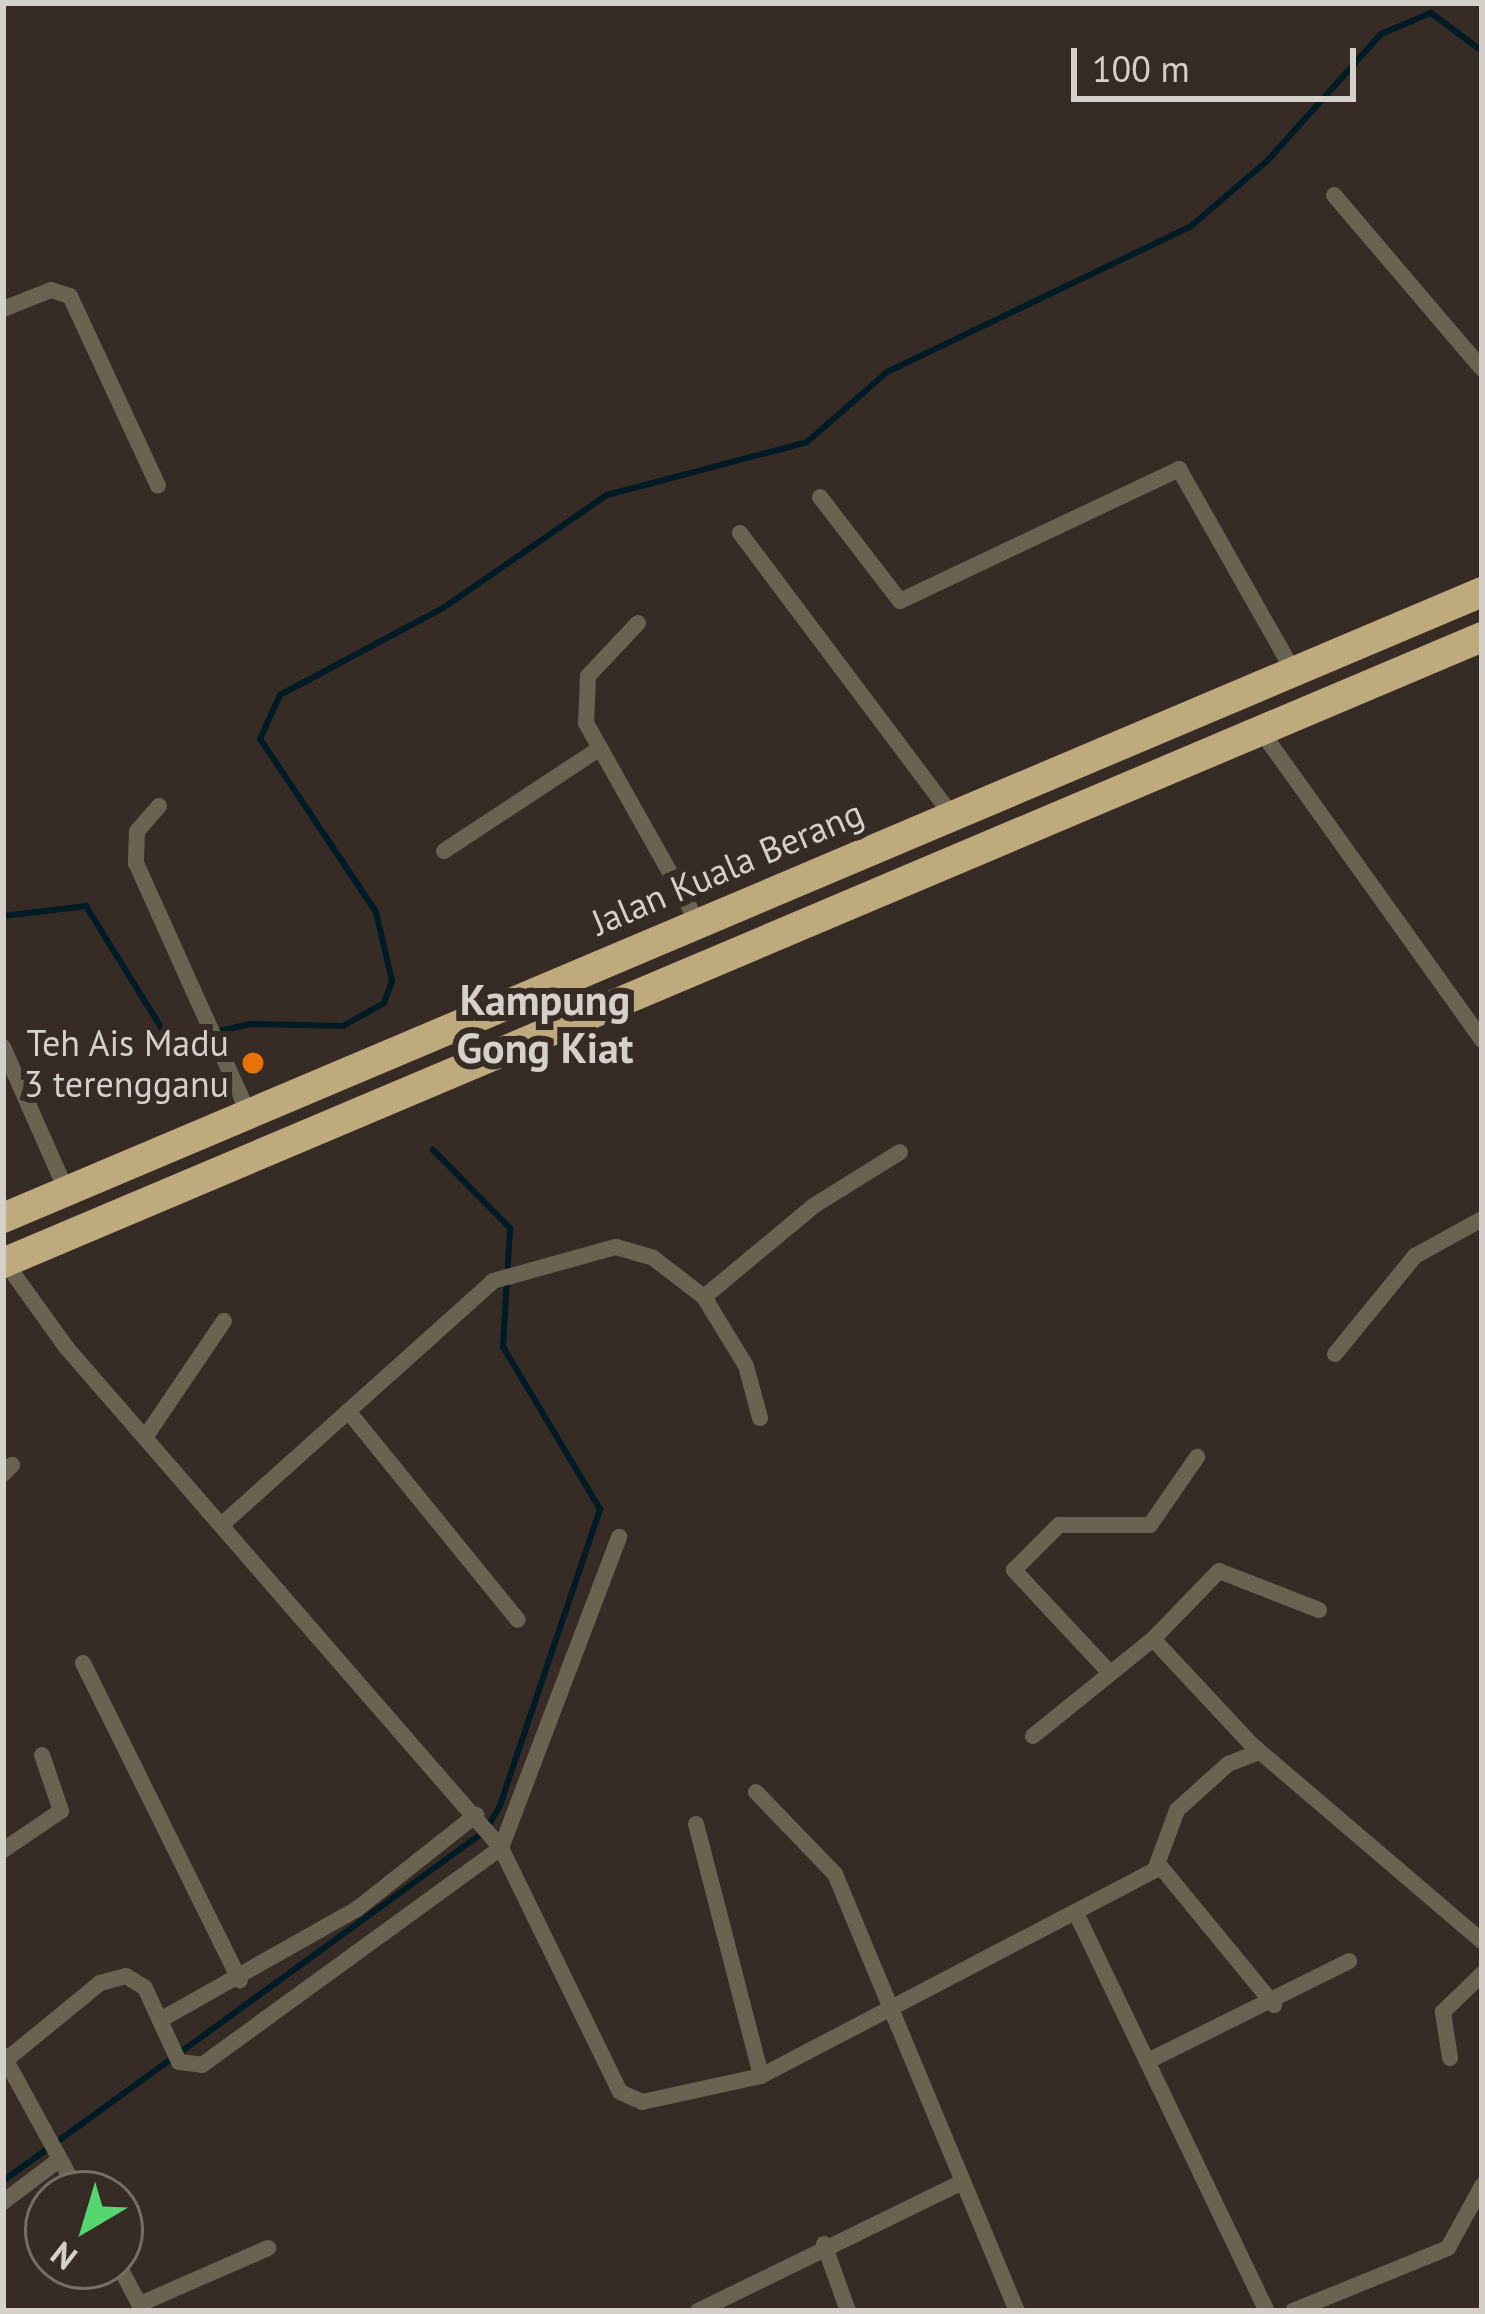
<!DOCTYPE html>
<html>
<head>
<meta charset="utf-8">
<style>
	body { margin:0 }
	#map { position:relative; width:1485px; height:2314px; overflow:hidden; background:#362c25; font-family:"PT Sans",sans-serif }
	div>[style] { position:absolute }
	.stream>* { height:6px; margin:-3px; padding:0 3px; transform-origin:3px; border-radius:3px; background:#001b25 }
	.street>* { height:16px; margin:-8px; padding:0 8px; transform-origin:8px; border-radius:8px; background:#6b6351 }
	.highway>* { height:30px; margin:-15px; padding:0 15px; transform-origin:15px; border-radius:15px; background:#beaa7d }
	.dots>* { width:33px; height:33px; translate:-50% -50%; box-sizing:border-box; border:6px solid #362c25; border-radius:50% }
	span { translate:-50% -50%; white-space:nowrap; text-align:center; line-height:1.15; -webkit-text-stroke:12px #362c25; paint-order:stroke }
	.street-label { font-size:36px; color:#d6d0cb }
	.poi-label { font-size:36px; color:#d6d0cb }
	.right { translate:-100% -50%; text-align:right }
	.quarter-label { font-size:42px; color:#d6d0cb; font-weight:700 }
	.frame { position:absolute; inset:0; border:6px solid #d6d0cb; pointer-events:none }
	.north { position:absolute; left:24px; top:2170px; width:120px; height:120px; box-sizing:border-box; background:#362c25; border:3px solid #766e67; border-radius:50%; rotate:218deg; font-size:33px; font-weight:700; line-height:48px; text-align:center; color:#d6d0cb }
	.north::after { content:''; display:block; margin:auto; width:42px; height:54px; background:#55d671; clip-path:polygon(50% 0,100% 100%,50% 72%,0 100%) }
	.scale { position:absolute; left:1071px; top:48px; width:285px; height:54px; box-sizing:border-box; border:6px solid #d6d0cb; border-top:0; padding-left:15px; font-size:36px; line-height:42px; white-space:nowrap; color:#d6d0cb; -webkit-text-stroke:9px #362c25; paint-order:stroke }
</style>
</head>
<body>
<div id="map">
	<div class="stream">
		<i style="left:3px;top:916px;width:84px;rotate:-6.9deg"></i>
		<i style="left:86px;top:906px;width:160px;rotate:58.3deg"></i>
		<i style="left:170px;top:1042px;width:82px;rotate:-12.7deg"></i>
		<i style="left:250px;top:1024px;width:93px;rotate:1.2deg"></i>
		<i style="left:343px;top:1026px;width:47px;rotate:-29.3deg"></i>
		<i style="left:384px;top:1003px;width:23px;rotate:-70deg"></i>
		<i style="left:392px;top:981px;width:71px;rotate:-103.1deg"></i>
		<i style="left:376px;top:912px;width:208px;rotate:-123.8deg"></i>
		<i style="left:260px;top:739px;width:48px;rotate:-65.6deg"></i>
		<i style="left:280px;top:695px;width:185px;rotate:-28.1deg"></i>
		<i style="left:443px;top:608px;width:199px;rotate:-34.6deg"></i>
		<i style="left:607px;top:495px;width:207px;rotate:-14.8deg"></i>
		<i style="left:807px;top:442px;width:106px;rotate:-41.2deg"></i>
		<i style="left:887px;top:372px;width:336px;rotate:-25.6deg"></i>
		<i style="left:1190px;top:227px;width:101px;rotate:-40.6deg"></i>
		<i style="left:1267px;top:161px;width:171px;rotate:-48.1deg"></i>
		<i style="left:1381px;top:34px;width:54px;rotate:-22.8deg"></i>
		<i style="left:1431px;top:13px;width:64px;rotate:36.7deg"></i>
		<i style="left:3px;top:2181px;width:596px;rotate:-35.98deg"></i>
		<i style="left:485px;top:1831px;width:27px;rotate:-59deg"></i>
		<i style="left:499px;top:1808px;width:316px;rotate:-71.3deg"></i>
		<i style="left:600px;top:1509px;width:189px;rotate:-120.9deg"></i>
		<i style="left:503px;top:1347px;width:119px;rotate:-86.6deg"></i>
		<i style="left:510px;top:1228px;width:110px;rotate:-134.6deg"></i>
	</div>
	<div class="street">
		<i style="left:1334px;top:195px;width:228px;rotate:49.6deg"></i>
		<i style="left:3px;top:309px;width:52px;rotate:-21.6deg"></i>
		<i style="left:51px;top:290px;width:20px;rotate:18deg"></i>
		<i style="left:70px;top:296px;width:209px;rotate:65.1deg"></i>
		<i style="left:820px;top:497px;width:131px;rotate:52.4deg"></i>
		<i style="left:900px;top:601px;width:309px;rotate:-25.3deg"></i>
		<i style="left:1179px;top:469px;width:233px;rotate:60.5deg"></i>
		<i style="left:740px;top:533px;width:353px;rotate:53.1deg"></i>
		<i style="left:638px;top:623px;width:73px;rotate:133.3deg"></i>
		<i style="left:588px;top:676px;width:47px;rotate:92.4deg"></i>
		<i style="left:586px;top:723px;width:227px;rotate:60.7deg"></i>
		<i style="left:1261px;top:731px;width:380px;rotate:54.4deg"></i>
		<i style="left:159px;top:806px;width:33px;rotate:131deg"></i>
		<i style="left:137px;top:831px;width:32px;rotate:92deg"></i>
		<i style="left:136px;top:863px;width:275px;rotate:65.8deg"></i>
		<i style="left:444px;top:851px;width:187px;rotate:-33.4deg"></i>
		<i style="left:3px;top:1047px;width:158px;rotate:66.2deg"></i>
		<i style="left:5px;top:1262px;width:105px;rotate:54.3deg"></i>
		<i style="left:66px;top:1347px;width:663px;rotate:49.03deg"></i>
		<i style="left:704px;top:1297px;width:144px;rotate:-39.7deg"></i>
		<i style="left:815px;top:1205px;width:100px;rotate:-31.9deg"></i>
		<i style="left:1335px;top:1354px;width:127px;rotate:-50.8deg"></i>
		<i style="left:1415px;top:1256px;width:77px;rotate:-28.9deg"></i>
		<i style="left:348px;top:1411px;width:269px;rotate:50.9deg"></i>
		<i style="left:146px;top:1436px;width:139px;rotate:-55.9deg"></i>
		<i style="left:3px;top:1474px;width:13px;rotate:-45deg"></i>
		<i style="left:227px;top:1520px;width:358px;rotate:-41.9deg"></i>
		<i style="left:493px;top:1281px;width:128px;rotate:-15.5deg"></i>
		<i style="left:616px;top:1247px;width:37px;rotate:16deg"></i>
		<i style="left:652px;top:1257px;width:66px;rotate:37.6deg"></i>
		<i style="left:704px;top:1297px;width:81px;rotate:58.7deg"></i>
		<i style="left:746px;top:1366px;width:54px;rotate:74.9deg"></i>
		<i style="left:1319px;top:1610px;width:107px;rotate:-158.7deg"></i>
		<i style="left:1219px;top:1571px;width:95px;rotate:134.1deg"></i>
		<i style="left:1153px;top:1639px;width:144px;rotate:47deg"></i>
		<i style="left:1251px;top:1744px;width:304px;rotate:40.5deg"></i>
		<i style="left:83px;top:1663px;width:354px;rotate:63.7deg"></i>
		<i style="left:1110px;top:1673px;width:141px;rotate:-133deg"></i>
		<i style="left:1014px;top:1570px;width:64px;rotate:-45deg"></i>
		<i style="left:1059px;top:1525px;width:91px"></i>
		<i style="left:1150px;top:1525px;width:83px;rotate:-55.3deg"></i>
		<i style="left:1033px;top:1736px;width:154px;rotate:-38.9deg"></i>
		<i style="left:756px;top:1792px;width:114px;rotate:46.1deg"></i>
		<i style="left:835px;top:1874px;width:473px;rotate:67.4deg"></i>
		<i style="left:696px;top:1824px;width:260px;rotate:75.5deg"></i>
		<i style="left:501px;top:1848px;width:333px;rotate:-69.2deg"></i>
		<i style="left:3px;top:1850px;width:70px;rotate:-33.9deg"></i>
		<i style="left:61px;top:1811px;width:59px;rotate:-108.7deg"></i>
		<i style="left:1160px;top:1866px;width:180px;rotate:50.6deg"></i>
		<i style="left:1077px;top:1915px;width:439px;rotate:64.4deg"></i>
		<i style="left:160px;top:2020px;width:226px;rotate:-29.4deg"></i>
		<i style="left:357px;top:1909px;width:152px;rotate:-38.3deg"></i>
		<i style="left:3px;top:2055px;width:158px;rotate:61.3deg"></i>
		<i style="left:1450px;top:2058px;width:47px;rotate:-98.7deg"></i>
		<i style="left:1443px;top:2012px;width:54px;rotate:-44.3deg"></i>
		<i style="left:1152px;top:2059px;width:220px;rotate:-26.4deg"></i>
		<i style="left:6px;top:2060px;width:122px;rotate:-39.3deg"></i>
		<i style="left:100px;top:1983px;width:27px;rotate:-15deg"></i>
		<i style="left:126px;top:1976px;width:22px;rotate:32deg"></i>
		<i style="left:145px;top:1988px;width:81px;rotate:65.3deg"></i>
		<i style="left:179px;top:2062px;width:23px;rotate:7deg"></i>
		<i style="left:202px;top:2065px;width:369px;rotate:-36deg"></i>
		<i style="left:501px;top:1848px;width:271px;rotate:64deg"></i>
		<i style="left:620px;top:2092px;width:24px;rotate:24deg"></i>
		<i style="left:642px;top:2102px;width:122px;rotate:-12.3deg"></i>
		<i style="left:761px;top:2076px;width:445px;rotate:-27.6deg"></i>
		<i style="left:1155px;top:1870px;width:64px;rotate:-69.9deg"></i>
		<i style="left:1177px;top:1810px;width:69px;rotate:-42deg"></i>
		<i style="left:1228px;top:1764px;width:34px;rotate:-21deg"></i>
		<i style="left:3px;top:2202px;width:70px;rotate:-36.9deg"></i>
		<i style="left:824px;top:2244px;width:71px;rotate:70.3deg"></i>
		<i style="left:119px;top:2266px;width:51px;rotate:61.9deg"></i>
		<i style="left:140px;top:2304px;width:140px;rotate:-23.6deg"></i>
		<i style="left:698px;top:2311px;width:289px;rotate:-26deg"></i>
		<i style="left:1293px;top:2311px;width:167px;rotate:-22.1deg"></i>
		<i style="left:1448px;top:2248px;width:71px;rotate:-61.3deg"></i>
	</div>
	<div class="highway">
		<i style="left:3px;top:1218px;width:1606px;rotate:-22.94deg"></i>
		<i style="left:3px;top:1263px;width:1606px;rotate:-22.94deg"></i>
	</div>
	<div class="dots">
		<i style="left:253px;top:1063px;background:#e8710a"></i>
	</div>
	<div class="street-label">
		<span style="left:727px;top:867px;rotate:-23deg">Jalan Kuala Berang</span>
	</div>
	<div class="poi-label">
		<span class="right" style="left:229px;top:1063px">Teh Ais Madu<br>3 terengganu</span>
	</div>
	<div class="quarter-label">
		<span style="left:545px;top:1024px">Kampung<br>Gong Kiat</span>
	</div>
	<div class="frame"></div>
	<div class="north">N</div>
	<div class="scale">100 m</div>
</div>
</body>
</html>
